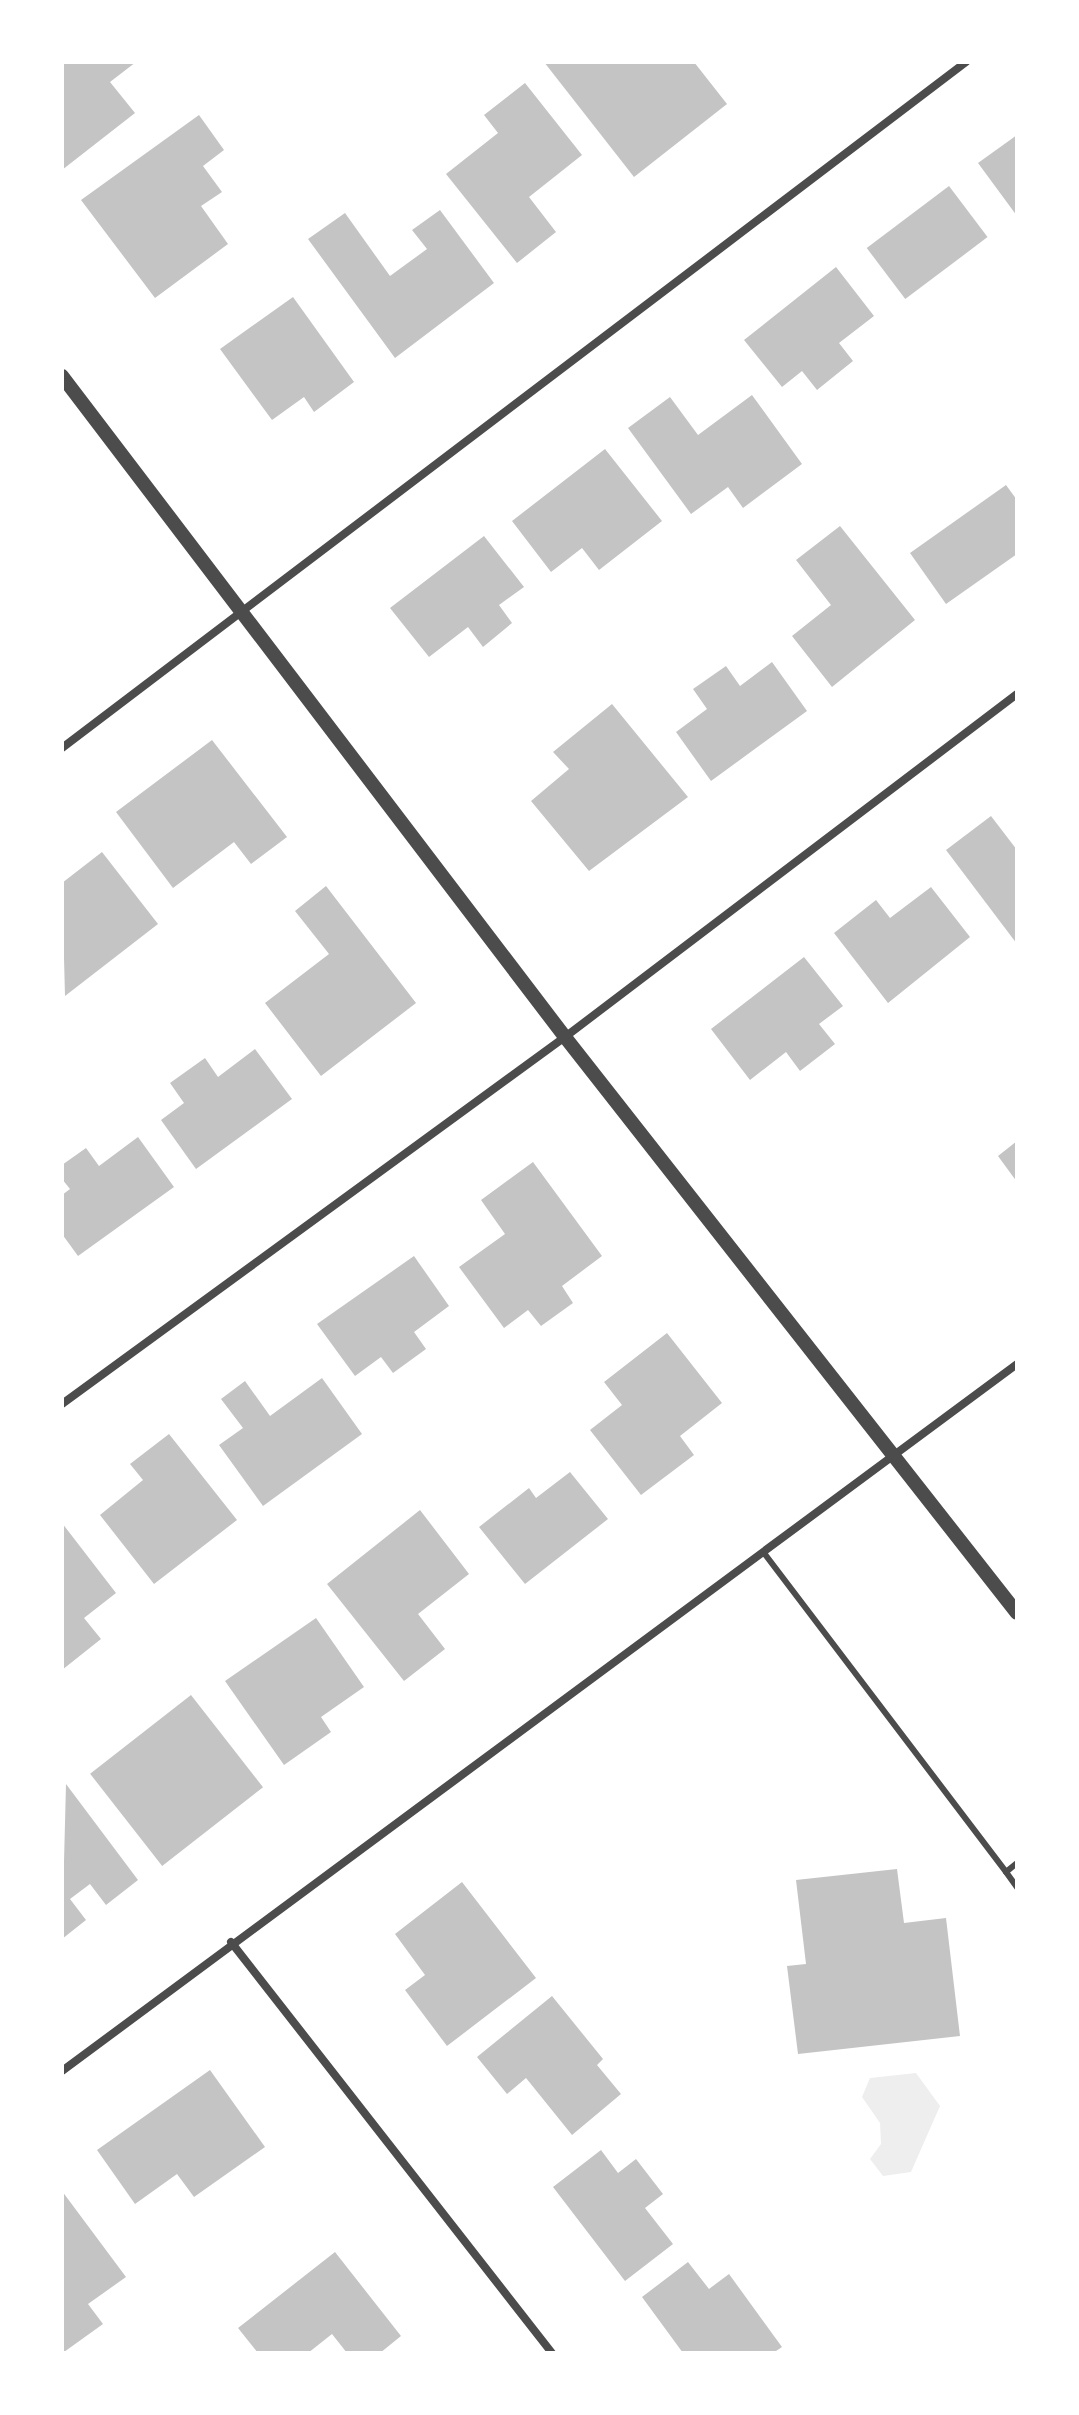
<!DOCTYPE html>
<html>
<head>
<meta charset="utf-8">
<style>
	body { margin:0 }
	#map { position:relative; width:1079px; height:2415px; overflow:hidden; background:#fff; font-family:"Crimson Pro",serif }
	div>[style] { position:absolute }
	.green>* { inset:0; background:#eee }
	.building>* { inset:0; background:#c4c4c4; transform-origin:0 0 }
	.service>* { height:6px; margin:-3px; padding:0 3px; transform-origin:3px; border-radius:3px; background:#4c4c4c }
	.minor>* { height:8px; margin:-4px; padding:0 4px; transform-origin:4px; border-radius:4px; background:#4c4c4c }
	.tertiary>* { height:14px; margin:-7px; padding:0 7px; transform-origin:7px; border-radius:7px; background:#4c4c4c }
	span { translate:-50% -50%; white-space:nowrap; text-align:center; line-height:1.15; -webkit-text-stroke:8px #fff; paint-order:stroke }
	.frame { position:absolute; inset:0; border:64px solid #fff; pointer-events:none }
</style>
</head>
<body>
<div id="map">
	<div class="green">
		<i style="clip-path:polygon(916px 2073px,940px 2106px,911px 2172px,883px 2176px,870px 2159px,881px 2144px,880px 2123px,862px 2097px,870px 2078px)"></i>
	</div>
	<div class="building">
		<i style="clip-path:polygon(62px 62px,136px 62px,110px 82px,135px 113px,62px 170px)"></i>
		<i style="clip-path:polygon(544px 62px,694px 62px,727px 104px,634px 177px)"></i>
		<i style="clip-path:polygon(525px 83px,582px 155px,529px 197px,556px 232px,517px 263px,446px 174px,498px 133px,484px 115px)"></i>
		<i style="clip-path:polygon(199px 115px,224px 150px,203px 166px,222px 192px,201px 206px,228px 244px,155px 298px,81px 200px)"></i>
		<i style="clip-path:polygon(1017px 135px,1017px 216px,978px 163px)"></i>
		<i style="left:949px;top:186px;width:64px;height:103px;rotate:53deg"></i>
		<i style="clip-path:polygon(440px 210px,494px 283px,395px 358px,308px 239px,345px 213px,390px 276px,427px 249px,412px 230px)"></i>
		<i style="clip-path:polygon(836px 267px,874px 316px,839px 343px,853px 361px,817px 390px,802px 371px,782px 387px,744px 340px)"></i>
		<i style="clip-path:polygon(293px 297px,354px 382px,314px 412px,304px 397px,272px 420px,220px 349px)"></i>
		<i style="clip-path:polygon(752px 395px,802px 464px,743px 508px,728px 487px,691px 514px,628px 428px,670px 397px,698px 435px)"></i>
		<i style="clip-path:polygon(605px 449px,662px 521px,599px 570px,582px 548px,551px 572px,512px 521px)"></i>
		<i style="clip-path:polygon(1006px 485px,1017px 500px,1017px 554px,946px 604px,910px 553px)"></i>
		<i style="clip-path:polygon(840px 526px,915px 620px,832px 687px,792px 636px,831px 605px,796px 560px)"></i>
		<i style="clip-path:polygon(484px 536px,524px 587px,499px 605px,512px 623px,483px 647px,468px 627px,429px 657px,390px 608px)"></i>
		<i style="clip-path:polygon(772px 662px,807px 711px,711px 781px,676px 732px,707px 709px,693px 689px,726px 666px,740px 686px)"></i>
		<i style="clip-path:polygon(612px 704px,688px 797px,589px 871px,531px 801px,569px 769px,553px 752px)"></i>
		<i style="clip-path:polygon(212px 740px,287px 837px,251px 864px,234px 842px,173px 888px,116px 812px)"></i>
		<i style="clip-path:polygon(991px 816px,1017px 850px,1017px 944px,946px 850px)"></i>
		<i style="clip-path:polygon(102px 852px,158px 924px,65px 996px,62px 883px)"></i>
		<i style="clip-path:polygon(326px 886px,416px 1003px,321px 1076px,265px 1003px,329px 954px,295px 911px)"></i>
		<i style="clip-path:polygon(931px 887px,970px 937px,888px 1003px,834px 933px,876px 900px,890px 918px)"></i>
		<i style="clip-path:polygon(804px 957px,843px 1006px,819px 1024px,835px 1044px,800px 1071px,786px 1052px,750px 1080px,711px 1029px)"></i>
		<i style="clip-path:polygon(255px 1049px,292px 1099px,196px 1169px,161px 1120px,184px 1103px,170px 1083px,205px 1058px,218px 1077px)"></i>
		<i style="clip-path:polygon(138px 1137px,174px 1187px,78px 1256px,62px 1234px,62px 1195px,70px 1189px,62px 1179px,62px 1165px,86px 1148px,99px 1166px)"></i>
		<i style="clip-path:polygon(1017px 1141px,1017px 1182px,998px 1156px)"></i>
		<i style="clip-path:polygon(533px 1162px,602px 1256px,562px 1286px,573px 1303px,541px 1326px,528px 1310px,504px 1328px,459px 1267px,505px 1234px,481px 1200px)"></i>
		<i style="clip-path:polygon(414px 1256px,449px 1306px,414px 1332px,426px 1349px,393px 1373px,381px 1357px,355px 1376px,317px 1324px)"></i>
		<i style="clip-path:polygon(667px 1333px,722px 1403px,680px 1436px,694px 1455px,641px 1495px,590px 1430px,622px 1405px,604px 1382px)"></i>
		<i style="clip-path:polygon(322px 1378px,362px 1434px,263px 1506px,219px 1445px,243px 1428px,221px 1399px,245px 1381px,270px 1416px)"></i>
		<i style="clip-path:polygon(169px 1434px,237px 1520px,154px 1584px,100px 1515px,143px 1480px,130px 1464px)"></i>
		<i style="clip-path:polygon(570px 1472px,608px 1519px,525px 1584px,479px 1527px,529px 1488px,536px 1498px)"></i>
		<i style="clip-path:polygon(420px 1510px,469px 1574px,418px 1614px,445px 1649px,404px 1681px,327px 1584px)"></i>
		<i style="clip-path:polygon(62px 1523px,116px 1593px,84px 1618px,101px 1639px,62px 1670px)"></i>
		<i style="clip-path:polygon(316px 1618px,364px 1687px,321px 1717px,331px 1732px,284px 1765px,225px 1681px)"></i>
		<i style="left:191px;top:1695px;width:117px;height:128px;rotate:52deg"></i>
		<i style="clip-path:polygon(66px 1784px,138px 1880px,106px 1905px,90px 1884px,70px 1899px,86px 1920px,62px 1939px)"></i>
		<i style="clip-path:polygon(897px 1869px,904px 1923px,946px 1918px,960px 2036px,798px 2054px,787px 1966px,806px 1964px,796px 1880px)"></i>
		<i style="clip-path:polygon(462px 1882px,536px 1978px,447px 2046px,405px 1990px,425px 1975px,395px 1934px)"></i>
		<i style="clip-path:polygon(552px 1996px,603px 2059px,597px 2065px,621px 2094px,572px 2135px,526px 2078px,507px 2094px,477px 2057px)"></i>
		<i style="clip-path:polygon(210px 2070px,265px 2147px,194px 2197px,177px 2174px,135px 2204px,97px 2150px)"></i>
		<i style="clip-path:polygon(601px 2150px,618px 2173px,636px 2159px,663px 2194px,645px 2208px,673px 2244px,625px 2281px,553px 2187px)"></i>
		<i style="clip-path:polygon(62px 2191px,126px 2277px,88px 2304px,103px 2324px,64px 2352px)"></i>
		<i style="clip-path:polygon(335px 2252px,401px 2336px,380px 2353px,347px 2353px,332px 2334px,308px 2353px,258px 2353px,238px 2328px)"></i>
		<i style="clip-path:polygon(688px 2262px,709px 2289px,729px 2274px,782px 2347px,773px 2353px,683px 2353px,642px 2297px)"></i>
	</div>
	<div class="service">
		<i style="left:764px;top:1553px;width:400px;rotate:52.8deg"></i>
		<i style="left:1017px;top:1863px;width:14px;rotate:141deg"></i>
		<i style="left:1006px;top:1872px;width:19px;rotate:54deg"></i>
	</div>
	<div class="minor">
		<i style="left:62px;top:748px;width:1135px;rotate:-37.19deg"></i>
		<i style="left:62px;top:1404px;width:623px;rotate:-36.12deg"></i>
		<i style="left:565px;top:1037px;width:567px;rotate:-37.19deg"></i>
		<i style="left:231px;top:1942px;width:521px;rotate:52.01deg"></i>
		<i style="left:62px;top:2071px;width:1188px;rotate:-36.51deg"></i>
	</div>
	<div class="tertiary">
		<i style="left:62px;top:376px;width:831px;rotate:52.73deg"></i>
		<i style="left:565px;top:1037px;width:732px;rotate:51.88deg"></i>
	</div>
	<div class="frame"></div>
</div>
</body>
</html>
